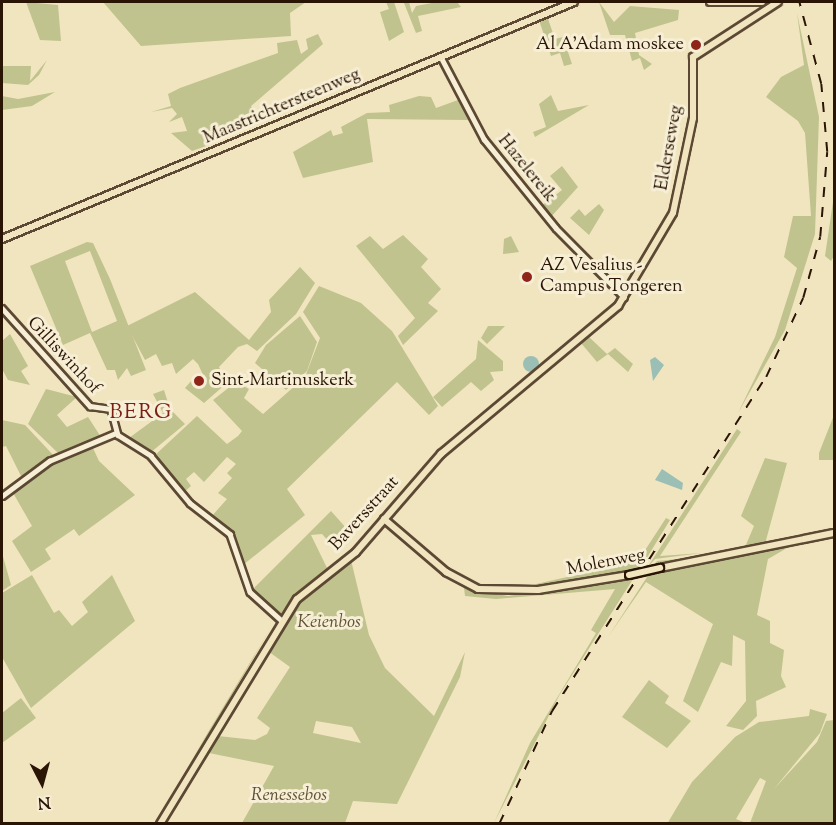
<!DOCTYPE html>
<html>
<head>
<meta charset="utf-8">
<style>
	body { margin:0 }
	#map { position:relative; width:836px; height:825px; overflow:hidden; background:#f1e5bf; font-family:"Sorts Mill Goudy",serif }
	div>[style] { position:absolute }
	.green>* { inset:0; background:#c0c38e }
	.water>* { inset:0; background:#9bbfb4 }
	.round { border-radius:50% }
	.roads { filter:drop-shadow(2px 0 #5c4833) drop-shadow(-2px 0 #5c4833) drop-shadow(0 2px #5c4833) drop-shadow(0 -2px #5c4833) }
	.minor>* { height:4.5px; margin:-2.25px; padding:0 2.25px; transform-origin:2.25px; border-radius:2.25px; background:#f6eed5 }
	.major>* { height:6px; margin:-3px; padding:0 3px; transform-origin:3px; border-radius:3px; background:#f1e5bf }
	.rail>* { height:1.5px; margin-top:-0.75px; transform-origin:0; background:repeating-linear-gradient(90deg,#2a1404 0 10px,transparent 0 20px) }
	.bridges { filter:drop-shadow(2px 0 #2a1404) drop-shadow(-2px 0 #2a1404) drop-shadow(0 2px #2a1404) drop-shadow(0 -2px #2a1404) }
	.major-bridge>* { height:6px; margin:-3px; padding:0 3px; transform-origin:3px; border-radius:3px; background:#f1e5bf }
	.dots>* { width:16px; height:16px; translate:-50% -50%; box-sizing:border-box; border:3px solid #f6eed5; border-radius:50% }
	span { translate:-50% -50%; white-space:nowrap; text-align:center; line-height:1.15; -webkit-text-stroke:6px #f6eed5; paint-order:stroke }
	.poi-label { font-size:18px; color:#2a1404 }
	.right { translate:-100% -50%; text-align:right }
	.left { translate:0 -50%; text-align:left }
	.street-label { font-size:18px; color:#2a1404 }
	.park-label { font-size:18px; color:#5e5134; font-style:italic }
	.quarter-label { font-size:21px; color:#7a1f14; letter-spacing:1.5px }
	.frame { position:absolute; inset:0; border:3px solid #2a1404; pointer-events:none }
	.north { position:absolute; left:12px; top:753px; width:60px; height:60px; -webkit-text-stroke:4px #f6eed5; paint-order:stroke; rotate:174deg; font-size:16px; font-weight:700; line-height:24px; text-align:center; color:#2a1404 }
	.north::after { content:''; display:block; margin:auto; width:21px; height:27px; background:#2a1404; clip-path:polygon(50% 0,100% 100%,50% 72%,0 100%) }
</style>
</head>
<body>
<div id="map">
	<div class="green">
		<i style="clip-path:polygon(26px 2px,58px 5px,61px 41px,40px 40px)"></i>
		<i style="clip-path:polygon(103px 2px,306px 2px,290px 13px,291px 36px,141px 46px)"></i>
		<i style="clip-path:polygon(386px 2px,394px 2px,404px 32px,389px 41px,380px 12px,389px 9px)"></i>
		<i style="clip-path:polygon(409px 2px,412px 13px,416px 6px,437px 2px,457px 2px,461px 7px,418px 16px,422px 31px,416px 33px,404px 3px)"></i>
		<i style="clip-path:polygon(599px 2px,614px 22px,630px 6px,679px 10px,678px 20px,635px 33px,639px 55px,652px 64px,644px 70px,640px 58px,632px 61px,625px 35px,610px 35px)"></i>
		<i style="clip-path:polygon(797px 13px,819px 117px,815px 234px,785px 330px,738px 413px,775px 337px,797px 268px,784px 257px,793px 216px,811px 216px,805px 133px,798px 121px,766px 97px,781px 77px,804px 65px)"></i>
		<i style="clip-path:polygon(547px 16px,555px 39px,563px 37px,572px 64px,564px 66px,560px 53px,551px 56px,539px 20px)"></i>
		<i style="clip-path:polygon(318px 34px,323px 44px,251px 106px,259px 124px,208px 138px,209px 145px,192px 151px,171px 133px,187px 131px,182px 117px,169px 122px,177px 114px,172px 108px,151px 112px,171px 106px,168px 94px,180px 88px,278px 53px,277px 43px,297px 40px,301px 54px,308px 49px,306px 39px)"></i>
		<i style="clip-path:polygon(47px 60px,39px 75px,28px 85px,2px 83px,2px 66px,31px 66px,30px 81px)"></i>
		<i style="clip-path:polygon(55px 92px,32px 106px,2px 110px,2px 96px,18px 99px)"></i>
		<i style="clip-path:polygon(551px 95px,558px 111px,589px 105px,535px 137px,533px 132px,546px 127px,539px 104px)"></i>
		<i style="clip-path:polygon(419px 96px,431px 97px,436px 108px,458px 100px,468px 120px,367px 119px,373px 162px,303px 178px,293px 152px,331px 130px,333px 136px,343px 133px,341px 127px,367px 113px,390px 112px,389px 105px)"></i>
		<i style="clip-path:polygon(562px 166px,578px 187px,550px 218px,540px 207px,562px 190px,550px 176px)"></i>
		<i style="clip-path:polygon(834px 195px,834px 256px,831px 261px,825px 256px)"></i>
		<i style="clip-path:polygon(599px 204px,604px 210px,589px 235px,570px 218px,579px 209px,585px 216px)"></i>
		<i style="clip-path:polygon(403px 235px,428px 259px,421px 267px,441px 289px,428px 303px,438px 311px,403px 345px,398px 336px,415px 318px,356px 246px,370px 236px,383px 249px)"></i>
		<i style="clip-path:polygon(511px 236px,519px 252px,503px 254px,504px 239px)"></i>
		<i style="clip-path:polygon(evenodd,87px 242px,93px 243px,110px 279px,146px 370px,131px 376px,127px 368px,118px 380px,115px 370px,107px 370px,90px 333px,63px 345px,30px 266px,87px 242px,90px 251px,117px 321px,92px 332px,65px 261px,90px 251px)"></i>
		<i style="clip-path:polygon(300px 267px,315px 283px,296px 314px,257px 351px,247px 344px,238px 347px,219px 367px,227px 383px,204px 403px,185px 388px,192px 380px,197px 385px,205px 379px,198px 364px,193px 359px,176px 374px,172px 363px,162px 366px,156px 354px,145px 360px,127px 326px,195px 292px,249px 340px,271px 312px,269px 300px)"></i>
		<i style="clip-path:polygon(319px 286px,361px 303px,392px 331px,438px 406px,429px 415px,397px 382px,287px 489px,305px 515px,243px 565px,233px 534px,211px 517px,227px 499px,218px 493px,232px 478px,227px 473px,236px 464px,227px 457px,204px 482px,194px 472px,186px 479px,191px 486px,182px 494px,154px 456px,197px 416px,227px 444px,238px 436px,242px 431px,213px 400px,236px 382px,249px 389px,244px 398px,263px 414px,305px 377px,320px 338px,303px 312px)"></i>
		<i style="clip-path:polygon(300px 316px,317px 342px,307px 371px,286px 390px,255px 363px,266px 345px)"></i>
		<i style="clip-path:polygon(488px 326px,505px 326px,487px 344px,481px 338px)"></i>
		<i style="clip-path:polygon(10px 334px,28px 366px,21px 371px,30px 385px,8px 380px,2px 369px,2px 341px)"></i>
		<i style="clip-path:polygon(589px 337px,607px 354px,615px 348px,633px 364px,628px 372px,608px 354px,597px 362px,581px 343px)"></i>
		<i style="clip-path:polygon(478px 340px,503px 361px,503px 371px,490px 372px,494px 380px,481px 391px,471px 382px,442px 407px,433px 397px,476px 359px)"></i>
		<i style="clip-path:polygon(46px 389px,77px 397px,57px 415px,67px 427px,88px 417px,101px 437px,58px 453px,28px 424px)"></i>
		<i style="clip-path:polygon(164px 390px,170px 409px,185px 424px,150px 453px,129px 438px,163px 413px,153px 394px)"></i>
		<i style="clip-path:polygon(834px 415px,834px 460px,819px 460px,819px 453px)"></i>
		<i style="clip-path:polygon(2px 420px,25px 425px,55px 457px,22px 478px,6px 446px,2px 447px)"></i>
		<i style="clip-path:polygon(737px 429px,741px 432px,660px 556px,702px 553px,655px 559px,647px 568px)"></i>
		<i style="clip-path:polygon(92px 446px,99px 461px,135px 495px,79px 536px,74px 529px,45px 549px,51px 559px,31px 572px,12px 541px,32px 526px,12px 491px,49px 464px)"></i>
		<i style="clip-path:polygon(765px 458px,787px 463px,765px 544px,745px 547px,754px 526px,741px 516px)"></i>
		<i style="clip-path:polygon(331px 511px,347px 529px,330px 543px,322px 534px,311px 535px,328px 570px,305px 586px,282px 615px,273px 613px,251px 591px)"></i>
		<i style="clip-path:polygon(666px 518px,670px 520px,640px 569px,514px 589px,638px 561px)"></i>
		<i style="clip-path:polygon(794px 544px,768px 559px,757px 615px,770px 621px,770px 643px,784px 650px,781px 676px,786px 687px,756px 701px,757px 716px,743px 730px,726px 726px,746px 701px,745px 641px,733px 635px,732px 666px,721px 662px,698px 712px,683px 701px,713px 624px,646px 582px,608px 637px,649px 574px)"></i>
		<i style="clip-path:polygon(2px 553px,11px 585px,2px 591px)"></i>
		<i style="clip-path:polygon(709px 556px,653px 567px,657px 561px)"></i>
		<i style="clip-path:polygon(evenodd,351px 560px,369px 635px,385px 668px,434px 716px,465px 652px,460px 677px,397px 804px,353px 801px,345px 823px,242px 823px,274px 766px,204px 752px,238px 701px,218px 736px,255px 740px,267px 734px,270px 728px,257px 718px,290px 667px,265px 649px,305px 594px,351px 560px,316px 721px,352px 727px,361px 743px,313px 733px,316px 721px)"></i>
		<i style="clip-path:polygon(32px 575px,54px 613px,59px 610px,72px 626px,88px 612px,82px 602px,112px 575px,135px 621px,31px 708px,2px 657px,2px 593px)"></i>
		<i style="clip-path:polygon(635px 576px,560px 694px,494px 823px,530px 743px,596px 633px,591px 630px,615px 589px,496px 599px,465px 596px,464px 588px,508px 596px)"></i>
		<i style="clip-path:polygon(272px 626px,157px 823px,155px 824px,207px 734px)"></i>
		<i style="clip-path:polygon(649px 680px,669px 696px,665px 703px,691px 721px,667px 748px,622px 717px)"></i>
		<i style="clip-path:polygon(21px 698px,36px 718px,2px 743px,2px 713px)"></i>
		<i style="clip-path:polygon(810px 709px,827px 714px,820px 733px,774px 789px,817px 742px,826px 721px,834px 720px,834px 823px,750px 823px,766px 781px,760px 778px,736px 819px,746px 823px,667px 824px,692px 782px,735px 737px,759px 722px,809px 716px)"></i>
		<i style="clip-path:polygon(197px 765px,167px 823px,163px 824px)"></i>
	</div>
	<div class="water">
		<i class="round" style="left:523px;top:356px;width:16px;height:16px"></i>
		<i style="clip-path:polygon(655px 357px,664px 365px,653px 381px,650px 360px)"></i>
		<i style="clip-path:polygon(662px 469px,683px 483px,682px 490px,655px 480px)"></i>
	</div>
	<div class="roads">
		<div class="minor">
			<i style="left:441px;top:57px;width:93px;rotate:62.3deg"></i>
			<i style="left:484px;top:139px;width:114px;rotate:51deg"></i>
			<i style="left:556px;top:228px;width:97px;rotate:45.4deg"></i>
			<i style="left:612px;top:282px;width:17px;rotate:31deg"></i>
			<i style="left:2px;top:308px;width:132px;rotate:48.1deg"></i>
			<i style="left:90px;top:406px;width:21px;rotate:8deg"></i>
			<i style="left:111px;top:409px;width:27px;rotate:75deg"></i>
			<i style="left:118px;top:435px;width:39px;rotate:32deg"></i>
			<i style="left:151px;top:456px;width:61px;rotate:50.3deg"></i>
			<i style="left:190px;top:503px;width:51px;rotate:37.8deg"></i>
			<i style="left:230px;top:534px;width:61px;rotate:71deg"></i>
			<i style="left:250px;top:592px;width:42px;rotate:42.1deg"></i>
			<i style="left:2px;top:496px;width:59px;rotate:-36.7deg"></i>
			<i style="left:49px;top:461px;width:73px;rotate:-22.7deg"></i>
		</div>
		<div class="major">
			<i style="left:710px;top:2px;width:52px"></i>
			<i style="left:2px;top:239px;width:619px;rotate:-22.51deg"></i>
			<i style="left:384px;top:519px;width:82px;rotate:40.5deg"></i>
			<i style="left:446px;top:572px;width:36px;rotate:28deg"></i>
			<i style="left:478px;top:589px;width:60px;rotate:1deg"></i>
			<i style="left:538px;top:590px;width:92px;rotate:-9.4deg"></i>
			<i style="left:660px;top:568px;width:177px;rotate:-11.4deg"></i>
			<i style="left:160px;top:824px;width:263px;rotate:-58.7deg"></i>
			<i style="left:297px;top:599px;width:75px;rotate:-38.5deg"></i>
			<i style="left:356px;top:552px;width:130px;rotate:-49.1deg"></i>
			<i style="left:441px;top:454px;width:231px;rotate:-39.9deg"></i>
			<i style="left:618px;top:306px;width:108px;rotate:-59.4deg"></i>
			<i style="left:673px;top:213px;width:97px;rotate:-78.1deg"></i>
			<i style="left:693px;top:118px;width:61px;rotate:-90deg"></i>
			<i style="left:693px;top:57px;width:101px;rotate:-32.9deg"></i>
		</div>
	</div>
	<div class="rail">
		<i style="left:499px;top:824px;width:125px;rotate:-64.9deg"></i>
		<i style="left:552px;top:711px;width:397px;rotate:-57.4deg"></i>
		<i style="left:766px;top:377px;width:87px;rotate:-64.9deg"></i>
		<i style="left:803px;top:298px;width:63px;rotate:-74.4deg"></i>
		<i style="left:820px;top:237px;width:85px;rotate:-85.3deg"></i>
		<i style="left:827px;top:152px;width:68px;rotate:-95deg"></i>
		<i style="left:821px;top:84px;width:85px;rotate:-105deg"></i>
	</div>
	<div class="bridges">
		<div class="major-bridge">
			<i style="left:629px;top:575px;width:32px;rotate:-13deg"></i>
		</div>
	</div>
	<div class="dots">
		<i style="left:696px;top:45px;background:#8f2418"></i>
		<i style="left:527px;top:277px;background:#8f2418"></i>
		<i style="left:199px;top:381px;background:#8f2418"></i>
	</div>
	<div class="poi-label">
		<span class="right" style="left:684px;top:45px">Al A’Adam moskee</span>
		<span class="left" style="left:540px;top:277px">AZ Vesalius -<br>Campus Tongeren</span>
		<span class="left" style="left:211px;top:381px">Sint-Martinuskerk</span>
	</div>
	<div class="street-label">
		<span style="left:282px;top:107px;rotate:-23deg">Maastrichtersteenweg</span>
		<span style="left:670px;top:148px;rotate:-80deg">Elderseweg</span>
		<span style="left:526px;top:169px;rotate:51deg">Hazelereik</span>
		<span style="left:63px;top:356px;rotate:47deg">Gilliswinhof</span>
		<span style="left:365px;top:514px;rotate:-48deg">Baversstraat</span>
		<span style="left:606px;top:563px;rotate:-11deg">Molenweg</span>
	</div>
	<div class="park-label">
		<span style="left:329px;top:623px">Keienbos</span>
		<span style="left:289px;top:796px">Renessebos</span>
	</div>
	<div class="quarter-label">
		<span style="left:141px;top:413px">BERG</span>
	</div>
	<div class="frame"></div>
	<div class="north">N</div>
</div>
</body>
</html>
